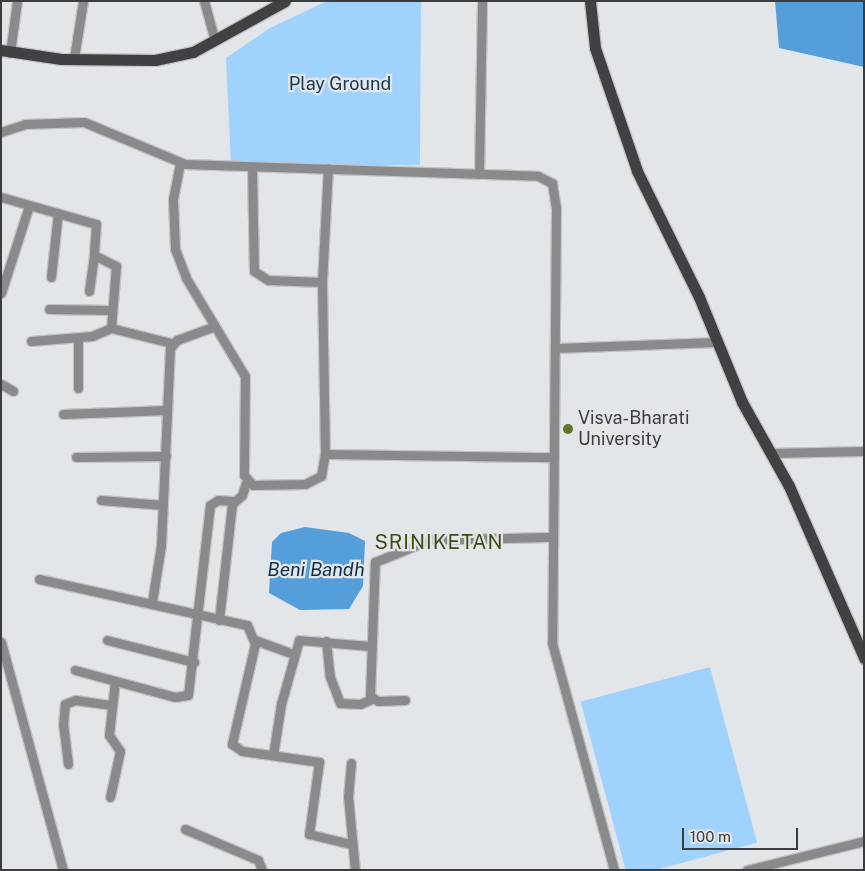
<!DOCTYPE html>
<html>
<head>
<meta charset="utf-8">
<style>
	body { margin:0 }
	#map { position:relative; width:865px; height:871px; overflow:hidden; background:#e3e6e9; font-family:"Public Sans",sans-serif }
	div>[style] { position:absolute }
	.green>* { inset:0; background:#9fd3fd; transform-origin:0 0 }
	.water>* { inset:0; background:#549fd9 }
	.roads { filter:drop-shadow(1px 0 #c2c4c7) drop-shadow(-1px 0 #c2c4c7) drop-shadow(0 1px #c2c4c7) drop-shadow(0 -1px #c2c4c7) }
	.minor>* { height:9px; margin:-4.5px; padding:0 4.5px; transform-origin:4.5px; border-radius:4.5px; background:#898a8b }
	.major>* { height:11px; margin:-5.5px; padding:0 5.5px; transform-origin:5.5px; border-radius:5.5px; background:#3f4143 }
	.dots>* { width:14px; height:14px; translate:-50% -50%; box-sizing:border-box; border:2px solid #e3e6e9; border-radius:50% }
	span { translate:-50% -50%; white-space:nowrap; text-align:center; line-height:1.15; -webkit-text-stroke:4.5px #e3e6e9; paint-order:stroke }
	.park-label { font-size:18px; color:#183850 }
	.poi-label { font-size:18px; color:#3c3d3e }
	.left { translate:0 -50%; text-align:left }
	.water-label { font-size:19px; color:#0e2f47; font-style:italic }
	.quarter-label { font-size:20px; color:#3d4c15; letter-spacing:1px }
	.frame { position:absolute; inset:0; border:2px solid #3c3d3e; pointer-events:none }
	.scale { position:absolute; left:682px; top:828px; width:116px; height:22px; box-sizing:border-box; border:2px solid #3c3d3e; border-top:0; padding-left:6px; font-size:15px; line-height:18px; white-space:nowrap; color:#3c3d3e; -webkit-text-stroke:4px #e3e6e9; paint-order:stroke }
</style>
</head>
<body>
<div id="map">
	<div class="green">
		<i style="clip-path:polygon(327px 1px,421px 1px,420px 165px,231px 165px,226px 58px,270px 28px)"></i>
		<i style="left:710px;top:667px;width:182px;height:134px;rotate:75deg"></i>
	</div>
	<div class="water">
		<i style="clip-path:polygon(775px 1px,864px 1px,864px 67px,779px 48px)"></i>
		<i style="clip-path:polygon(305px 527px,349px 533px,365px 541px,363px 586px,349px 609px,300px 610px,269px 593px,272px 542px,281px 533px)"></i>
	</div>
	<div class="roads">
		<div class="minor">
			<i style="left:204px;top:1px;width:41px;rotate:74.6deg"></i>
			<i style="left:10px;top:53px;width:52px;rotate:-82.3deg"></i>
			<i style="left:74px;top:58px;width:58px;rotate:-81deg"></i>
			<i style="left:1px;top:132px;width:25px;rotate:-18deg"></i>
			<i style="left:25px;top:124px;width:59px;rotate:-1.9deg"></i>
			<i style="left:84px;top:122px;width:109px;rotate:22.6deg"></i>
			<i style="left:185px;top:164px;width:353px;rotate:1.9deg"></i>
			<i style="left:538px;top:176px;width:16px;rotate:27deg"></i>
			<i style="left:552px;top:183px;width:25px;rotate:81deg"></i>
			<i style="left:556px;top:208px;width:435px;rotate:90.5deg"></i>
			<i style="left:552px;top:643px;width:235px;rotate:74.7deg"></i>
			<i style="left:180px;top:163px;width:37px;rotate:101deg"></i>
			<i style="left:173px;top:199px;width:50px;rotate:87.7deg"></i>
			<i style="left:175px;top:249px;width:31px;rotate:69deg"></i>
			<i style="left:186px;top:278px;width:114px;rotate:59deg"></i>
			<i style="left:245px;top:376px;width:99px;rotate:90.6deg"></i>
			<i style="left:244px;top:475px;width:13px;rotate:48deg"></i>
			<i style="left:253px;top:485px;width:52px;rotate:-1.1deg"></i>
			<i style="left:305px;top:484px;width:18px;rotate:-27deg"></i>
			<i style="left:321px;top:476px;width:22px;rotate:-80deg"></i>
			<i style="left:325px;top:454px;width:172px;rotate:-91deg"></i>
			<i style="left:322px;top:282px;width:114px;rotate:-87deg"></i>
			<i style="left:252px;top:168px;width:103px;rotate:88.9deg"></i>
			<i style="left:254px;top:271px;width:17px;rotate:33deg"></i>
			<i style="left:268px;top:280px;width:54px;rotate:2.1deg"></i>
			<i style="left:479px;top:174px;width:173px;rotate:-89deg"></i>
			<i style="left:1px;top:197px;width:99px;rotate:15.9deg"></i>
			<i style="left:96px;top:224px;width:31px;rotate:94deg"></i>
			<i style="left:94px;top:255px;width:25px;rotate:27deg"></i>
			<i style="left:116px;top:266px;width:62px;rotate:94.6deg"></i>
			<i style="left:111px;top:328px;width:62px;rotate:14deg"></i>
			<i style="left:51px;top:277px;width:64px;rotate:-83.8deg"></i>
			<i style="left:89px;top:291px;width:36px;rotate:-82deg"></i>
			<i style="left:1px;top:293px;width:91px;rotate:-72.2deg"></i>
			<i style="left:49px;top:309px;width:61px;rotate:0.9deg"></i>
			<i style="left:31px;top:341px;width:61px;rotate:-4.7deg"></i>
			<i style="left:92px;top:336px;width:21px;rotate:-23deg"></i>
			<i style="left:555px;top:348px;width:163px;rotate:-2.1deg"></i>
			<i style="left:1px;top:384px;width:14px;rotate:30deg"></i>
			<i style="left:78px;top:388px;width:50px;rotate:-90deg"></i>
			<i style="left:63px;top:414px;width:104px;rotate:-2.2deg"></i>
			<i style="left:770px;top:453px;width:94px;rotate:-1.2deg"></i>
			<i style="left:325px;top:454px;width:229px;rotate:0.8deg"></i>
			<i style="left:76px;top:457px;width:90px;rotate:-0.6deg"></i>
			<i style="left:101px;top:500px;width:62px;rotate:4.6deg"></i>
			<i style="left:39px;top:579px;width:213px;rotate:12.5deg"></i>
			<i style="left:247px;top:625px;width:21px;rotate:67deg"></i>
			<i style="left:255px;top:644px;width:103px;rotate:103deg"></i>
			<i style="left:232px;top:744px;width:12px;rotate:35deg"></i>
			<i style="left:242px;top:751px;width:78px;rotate:8.1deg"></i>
			<i style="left:319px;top:762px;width:73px;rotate:97.9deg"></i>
			<i style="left:309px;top:834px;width:42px;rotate:13.7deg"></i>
			<i style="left:152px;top:602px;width:58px;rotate:-81deg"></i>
			<i style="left:161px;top:545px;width:197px;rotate:-87.4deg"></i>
			<i style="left:170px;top:348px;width:11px;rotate:-49deg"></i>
			<i style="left:177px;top:340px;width:40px;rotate:-20.2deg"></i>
			<i style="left:219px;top:620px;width:117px;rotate:-83.6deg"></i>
			<i style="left:232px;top:504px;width:13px;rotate:-42deg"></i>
			<i style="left:242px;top:495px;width:13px;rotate:-72deg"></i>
			<i style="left:107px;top:640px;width:90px;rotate:14.2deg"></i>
			<i style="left:255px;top:640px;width:40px;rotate:20.2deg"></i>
			<i style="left:326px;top:641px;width:36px;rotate:84deg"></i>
			<i style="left:330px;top:677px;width:28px;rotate:69deg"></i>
			<i style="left:340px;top:703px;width:20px;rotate:3deg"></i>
			<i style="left:360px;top:704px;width:13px;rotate:-23deg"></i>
			<i style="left:1px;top:642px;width:236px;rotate:74.8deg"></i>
			<i style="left:75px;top:670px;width:104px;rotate:15.1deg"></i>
			<i style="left:175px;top:697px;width:13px;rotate:-9deg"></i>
			<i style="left:188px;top:695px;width:191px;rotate:-83.4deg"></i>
			<i style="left:210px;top:505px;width:9px;rotate:-32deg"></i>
			<i style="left:218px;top:500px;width:15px;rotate:4deg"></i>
			<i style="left:405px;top:700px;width:27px;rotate:178deg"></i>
			<i style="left:378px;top:701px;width:9px;rotate:-148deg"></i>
			<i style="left:370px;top:696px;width:134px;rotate:-87.9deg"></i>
			<i style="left:375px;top:562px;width:58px;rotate:-22.2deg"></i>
			<i style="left:429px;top:540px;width:124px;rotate:-1.4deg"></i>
			<i style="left:273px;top:755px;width:52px;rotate:-81.1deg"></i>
			<i style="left:281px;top:704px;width:66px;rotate:-74.3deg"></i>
			<i style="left:299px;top:640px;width:72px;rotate:4.8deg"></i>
			<i style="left:351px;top:763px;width:33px;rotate:95deg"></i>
			<i style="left:348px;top:796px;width:74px;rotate:84.6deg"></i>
			<i style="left:68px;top:764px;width:39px;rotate:-97deg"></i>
			<i style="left:63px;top:725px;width:21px;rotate:-85deg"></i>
			<i style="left:65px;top:704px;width:11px;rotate:-22deg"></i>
			<i style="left:75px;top:700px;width:37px;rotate:8deg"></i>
			<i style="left:110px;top:797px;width:47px;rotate:-77.7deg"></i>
			<i style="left:120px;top:751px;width:19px;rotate:-125deg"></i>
			<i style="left:109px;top:735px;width:54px;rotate:-83.7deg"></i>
			<i style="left:185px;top:829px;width:79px;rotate:23deg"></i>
			<i style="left:258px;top:860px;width:11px;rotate:68deg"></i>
			<i style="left:747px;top:870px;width:121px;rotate:-13.9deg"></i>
		</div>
		<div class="major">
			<i style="left:590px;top:1px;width:47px;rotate:83.9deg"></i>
			<i style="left:595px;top:48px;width:130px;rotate:71.1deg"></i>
			<i style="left:637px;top:171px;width:140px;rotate:63.8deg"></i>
			<i style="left:699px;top:297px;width:113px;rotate:67.7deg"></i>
			<i style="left:742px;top:402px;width:96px;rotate:60.8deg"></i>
			<i style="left:789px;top:486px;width:188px;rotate:66.4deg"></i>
			<i style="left:1px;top:50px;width:61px;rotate:8.5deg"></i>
			<i style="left:61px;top:59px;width:94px;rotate:0.6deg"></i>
			<i style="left:155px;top:60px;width:39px;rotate:-12deg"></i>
			<i style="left:193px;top:52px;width:105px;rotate:-29deg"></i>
		</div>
	</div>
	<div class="dots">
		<i style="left:568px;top:429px;background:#607626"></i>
	</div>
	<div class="park-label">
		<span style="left:340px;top:84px">Play Ground</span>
	</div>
	<div class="poi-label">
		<span class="left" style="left:578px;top:429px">Visva-Bharati<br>University</span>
	</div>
	<div class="water-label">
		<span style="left:316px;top:570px">Beni Bandh</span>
	</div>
	<div class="quarter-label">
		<span style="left:439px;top:542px">SRINIKETAN</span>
	</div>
	<div class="frame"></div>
	<div class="scale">100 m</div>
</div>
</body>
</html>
